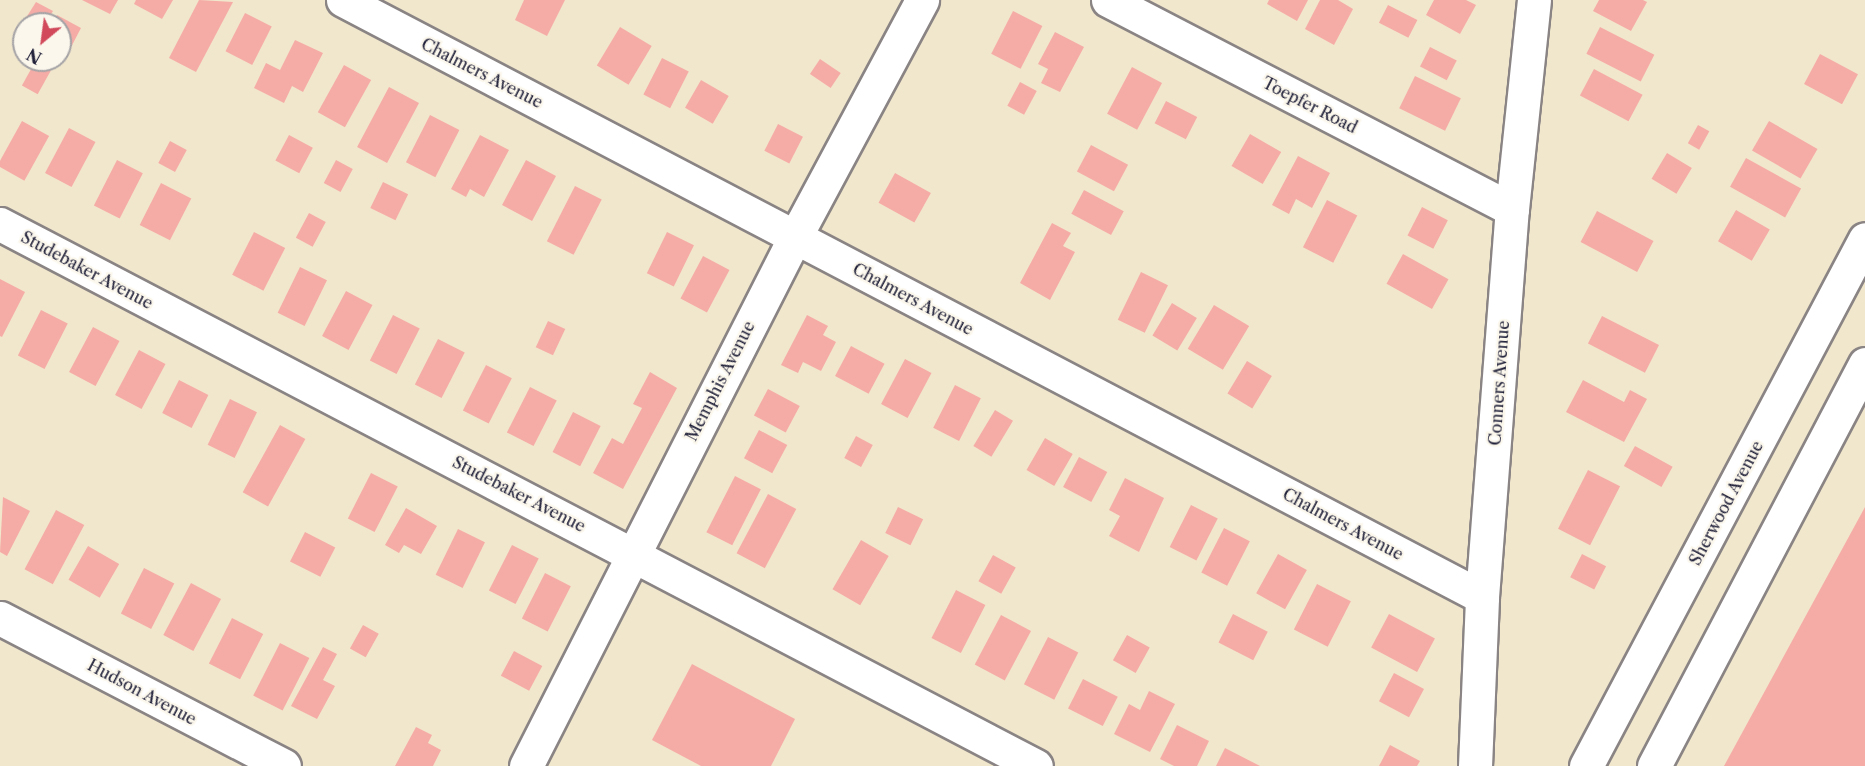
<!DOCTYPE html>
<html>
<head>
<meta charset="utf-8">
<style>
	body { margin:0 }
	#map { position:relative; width:1865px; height:766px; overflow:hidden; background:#f1e7cd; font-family:"Libre Caslon Text",serif }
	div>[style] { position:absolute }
	.building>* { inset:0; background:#f6aca6; transform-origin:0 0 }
	.roads { filter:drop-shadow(2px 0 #8a8484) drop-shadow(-2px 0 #8a8484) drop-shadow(0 2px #8a8484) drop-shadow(0 -2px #8a8484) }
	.minor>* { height:33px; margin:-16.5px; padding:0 16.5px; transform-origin:16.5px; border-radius:16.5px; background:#fff }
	span { translate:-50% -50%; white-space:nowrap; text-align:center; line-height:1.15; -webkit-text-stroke:4.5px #fbf7ec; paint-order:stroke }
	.street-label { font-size:16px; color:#22223b }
	.north { position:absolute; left:12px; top:12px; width:60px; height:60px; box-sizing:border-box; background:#fbf7ec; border:2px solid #a4a2a5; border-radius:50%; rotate:209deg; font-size:16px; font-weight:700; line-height:24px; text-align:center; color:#22223b }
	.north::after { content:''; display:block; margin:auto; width:21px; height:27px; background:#d1495b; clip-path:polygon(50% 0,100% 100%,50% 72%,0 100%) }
</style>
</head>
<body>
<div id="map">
	<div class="building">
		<i style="clip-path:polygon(82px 0,118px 0,110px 14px)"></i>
		<i style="clip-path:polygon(136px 0,173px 0,162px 19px,134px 4px)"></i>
		<i style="clip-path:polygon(199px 0,233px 2px,196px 72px,169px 58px)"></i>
		<i style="clip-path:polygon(524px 0,565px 0,547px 36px,515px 20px)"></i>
		<i style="clip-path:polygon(1269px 0,1308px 0,1297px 21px,1267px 4px)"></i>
		<i style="clip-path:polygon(1320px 0,1338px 0,1353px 9px,1334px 45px,1305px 29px)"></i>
		<i style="clip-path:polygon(1434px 0,1466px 0,1476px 5px,1460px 34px,1426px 15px)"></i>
		<i style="clip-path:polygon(1599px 0,1643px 0,1647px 2px,1631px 31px,1593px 11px)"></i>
		<i style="clip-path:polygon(36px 2px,53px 11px,45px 24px,24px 21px)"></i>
		<i style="left:1388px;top:5px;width:33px;height:20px;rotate:27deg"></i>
		<i style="left:1013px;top:11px;width:33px;height:48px;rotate:27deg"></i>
		<i style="left:245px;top:13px;width:30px;height:43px;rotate:27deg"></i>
		<i style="clip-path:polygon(57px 15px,81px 28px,69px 51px,60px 47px,60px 24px,52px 24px)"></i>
		<i style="left:620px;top:27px;width:37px;height:45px;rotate:31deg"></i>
		<i style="left:1600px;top:27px;width:61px;height:30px;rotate:27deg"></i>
		<i style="clip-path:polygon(1055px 32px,1084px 47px,1060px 92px,1041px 83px,1048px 69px,1038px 64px)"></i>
		<i style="clip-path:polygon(295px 40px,323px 53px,303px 92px,292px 86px,284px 103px,254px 88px,266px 63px,280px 70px)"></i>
		<i style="left:1430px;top:47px;width:30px;height:22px;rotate:27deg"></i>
		<i style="left:1820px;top:54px;width:43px;height:34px;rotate:28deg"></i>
		<i style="left:662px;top:58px;width:30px;height:41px;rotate:27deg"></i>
		<i style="left:820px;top:59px;width:25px;height:18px;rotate:34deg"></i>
		<i style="left:35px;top:62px;width:18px;height:27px;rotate:29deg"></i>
		<i style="left:344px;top:65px;width:31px;height:54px;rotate:29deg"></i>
		<i style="left:1132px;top:67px;width:34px;height:53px;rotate:28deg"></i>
		<i style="left:1594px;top:69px;width:55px;height:30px;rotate:28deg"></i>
		<i style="left:1415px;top:76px;width:51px;height:36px;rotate:26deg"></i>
		<i style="left:701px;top:80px;width:32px;height:32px;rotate:30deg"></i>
		<i style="left:1020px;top:82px;width:19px;height:27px;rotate:28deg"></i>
		<i style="left:389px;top:87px;width:34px;height:68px;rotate:28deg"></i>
		<i style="left:1166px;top:101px;width:35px;height:25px;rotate:27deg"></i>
		<i style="left:430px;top:115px;width:33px;height:53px;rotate:27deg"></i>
		<i style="left:22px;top:121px;width:31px;height:51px;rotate:29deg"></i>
		<i style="left:1769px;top:121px;width:56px;height:34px;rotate:30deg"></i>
		<i style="left:778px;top:124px;width:28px;height:30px;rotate:27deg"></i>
		<i style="left:1698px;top:125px;width:13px;height:21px;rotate:29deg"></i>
		<i style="left:69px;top:128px;width:30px;height:51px;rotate:28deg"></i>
		<i style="left:1250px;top:134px;width:36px;height:37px;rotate:30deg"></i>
		<i style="left:289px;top:135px;width:27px;height:29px;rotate:28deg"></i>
		<i style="clip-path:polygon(480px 135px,509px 150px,484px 197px,470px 189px,466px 197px,451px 189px)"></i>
		<i style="left:170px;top:141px;width:19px;height:25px;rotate:28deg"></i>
		<i style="left:1091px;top:145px;width:42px;height:30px;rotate:28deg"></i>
		<i style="left:1667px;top:153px;width:29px;height:30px;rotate:31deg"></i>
		<i style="clip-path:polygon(1298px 156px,1330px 173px,1312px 208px,1296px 199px,1289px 214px,1272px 205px)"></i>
		<i style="left:1746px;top:158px;width:63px;height:33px;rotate:29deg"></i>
		<i style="left:117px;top:160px;width:29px;height:51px;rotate:27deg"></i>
		<i style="left:336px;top:160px;width:19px;height:26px;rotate:28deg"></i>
		<i style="left:526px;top:160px;width:34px;height:51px;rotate:28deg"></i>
		<i style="left:895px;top:173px;width:41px;height:34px;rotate:29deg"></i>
		<i style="left:383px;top:182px;width:28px;height:29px;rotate:26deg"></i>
		<i style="left:161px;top:183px;width:34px;height:47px;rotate:27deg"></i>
		<i style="left:575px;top:186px;width:30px;height:62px;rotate:27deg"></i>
		<i style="left:1084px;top:190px;width:45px;height:27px;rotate:28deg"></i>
		<i style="left:1327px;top:200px;width:34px;height:53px;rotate:27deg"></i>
		<i style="left:1422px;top:207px;width:29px;height:32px;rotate:27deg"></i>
		<i style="left:1736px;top:210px;width:39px;height:36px;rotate:30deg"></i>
		<i style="left:1597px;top:211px;width:64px;height:35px;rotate:28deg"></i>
		<i style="left:309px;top:213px;width:19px;height:28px;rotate:28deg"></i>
		<i style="clip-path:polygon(1052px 223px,1071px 233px,1063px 246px,1075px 252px,1050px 300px,1020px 283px)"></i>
		<i style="left:254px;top:232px;width:35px;height:48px;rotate:27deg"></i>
		<i style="left:667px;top:232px;width:30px;height:46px;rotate:26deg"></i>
		<i style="left:1403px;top:254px;width:52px;height:34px;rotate:29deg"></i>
		<i style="left:703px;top:256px;width:30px;height:48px;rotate:28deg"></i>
		<i style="left:300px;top:267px;width:30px;height:51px;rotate:26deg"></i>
		<i style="left:1141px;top:272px;width:30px;height:53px;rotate:26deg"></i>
		<i style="clip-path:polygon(0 279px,25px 292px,2px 337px,0 336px)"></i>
		<i style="left:346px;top:291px;width:30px;height:51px;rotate:28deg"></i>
		<i style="left:1172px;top:303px;width:29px;height:38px;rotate:31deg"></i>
		<i style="left:1214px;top:305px;width:41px;height:51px;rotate:31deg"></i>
		<i style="left:41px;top:310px;width:30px;height:51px;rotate:27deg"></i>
		<i style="left:393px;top:315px;width:30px;height:51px;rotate:27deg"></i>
		<i style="clip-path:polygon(807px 315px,828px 326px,823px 335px,836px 342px,821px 371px,803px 362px,798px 373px,781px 365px)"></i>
		<i style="left:1602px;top:316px;width:64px;height:31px;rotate:27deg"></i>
		<i style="left:548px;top:321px;width:19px;height:29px;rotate:25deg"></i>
		<i style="left:93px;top:327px;width:30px;height:51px;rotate:28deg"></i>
		<i style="left:438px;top:339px;width:30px;height:51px;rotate:27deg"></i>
		<i style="left:851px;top:346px;width:38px;height:34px;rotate:28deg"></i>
		<i style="left:139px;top:350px;width:30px;height:51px;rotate:28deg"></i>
		<i style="left:905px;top:359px;width:30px;height:51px;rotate:28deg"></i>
		<i style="left:1247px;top:361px;width:29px;height:38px;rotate:31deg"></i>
		<i style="left:486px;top:365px;width:29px;height:51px;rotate:27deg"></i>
		<i style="clip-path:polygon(650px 372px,677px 388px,623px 489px,593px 473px,612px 438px,623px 444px,642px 408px,633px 404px)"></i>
		<i style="left:179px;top:380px;width:33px;height:37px;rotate:27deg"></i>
		<i style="clip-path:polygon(1583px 380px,1624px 402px,1630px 390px,1647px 399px,1624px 442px,1566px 412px)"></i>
		<i style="left:955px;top:385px;width:29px;height:48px;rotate:27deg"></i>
		<i style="left:530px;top:387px;width:30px;height:51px;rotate:27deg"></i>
		<i style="left:768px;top:389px;width:36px;height:30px;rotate:28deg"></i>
		<i style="left:230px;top:399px;width:30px;height:51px;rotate:26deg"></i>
		<i style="left:995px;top:410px;width:21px;height:42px;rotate:31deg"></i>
		<i style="left:573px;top:412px;width:31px;height:45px;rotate:27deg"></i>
		<i style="left:280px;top:425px;width:29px;height:77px;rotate:29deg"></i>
		<i style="left:759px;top:430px;width:32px;height:32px;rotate:28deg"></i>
		<i style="left:856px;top:436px;width:19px;height:25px;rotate:28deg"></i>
		<i style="left:1045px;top:438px;width:32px;height:37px;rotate:30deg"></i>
		<i style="left:1635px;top:446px;width:43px;height:23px;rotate:29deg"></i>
		<i style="left:1079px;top:457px;width:32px;height:34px;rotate:28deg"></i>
		<i style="left:1588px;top:470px;width:36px;height:66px;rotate:27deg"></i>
		<i style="left:371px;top:473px;width:30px;height:51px;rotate:27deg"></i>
		<i style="left:735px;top:476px;width:29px;height:63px;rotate:27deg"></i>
		<i style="clip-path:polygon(1125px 478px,1164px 498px,1139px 552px,1109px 536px,1120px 516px,1109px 510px)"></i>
		<i style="left:768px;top:494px;width:32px;height:67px;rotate:28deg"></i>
		<i style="clip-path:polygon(3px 497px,30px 511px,7px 556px,0 552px)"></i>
		<i style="left:1191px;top:505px;width:30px;height:47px;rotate:27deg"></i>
		<i style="left:898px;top:507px;width:28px;height:29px;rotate:26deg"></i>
		<i style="clip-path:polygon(1865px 507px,1865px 766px,1724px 766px)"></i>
		<i style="clip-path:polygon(406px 508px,437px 526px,421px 554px,404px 545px,399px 553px,385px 545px)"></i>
		<i style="left:56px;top:510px;width:32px;height:67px;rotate:28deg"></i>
		<i style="left:1224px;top:528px;width:29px;height:50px;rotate:27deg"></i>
		<i style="left:458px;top:529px;width:30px;height:51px;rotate:26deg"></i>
		<i style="left:305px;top:532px;width:34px;height:33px;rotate:27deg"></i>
		<i style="left:861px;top:540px;width:32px;height:57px;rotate:30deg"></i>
		<i style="left:512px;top:545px;width:30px;height:51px;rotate:27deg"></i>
		<i style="left:88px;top:546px;width:36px;height:39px;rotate:30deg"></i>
		<i style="left:1278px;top:554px;width:33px;height:45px;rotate:29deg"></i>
		<i style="left:1582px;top:554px;width:27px;height:26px;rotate:27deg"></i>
		<i style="left:993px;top:555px;width:26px;height:30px;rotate:29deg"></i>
		<i style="left:144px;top:568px;width:34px;height:51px;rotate:27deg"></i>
		<i style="left:545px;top:573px;width:29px;height:51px;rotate:27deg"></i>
		<i style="left:191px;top:583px;width:34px;height:59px;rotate:28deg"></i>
		<i style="left:1317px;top:584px;width:38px;height:51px;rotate:27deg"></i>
		<i style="left:956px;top:590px;width:33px;height:54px;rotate:27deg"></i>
		<i style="left:1233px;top:614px;width:39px;height:32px;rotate:27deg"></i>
		<i style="left:1389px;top:614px;width:52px;height:38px;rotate:28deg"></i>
		<i style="left:1001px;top:615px;width:34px;height:56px;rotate:28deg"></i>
		<i style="left:232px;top:618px;width:35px;height:51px;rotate:27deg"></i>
		<i style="left:363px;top:625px;width:18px;height:27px;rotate:29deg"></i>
		<i style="left:1127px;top:635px;width:26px;height:29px;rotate:29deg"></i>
		<i style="left:1048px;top:637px;width:34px;height:53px;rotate:27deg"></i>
		<i style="left:280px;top:643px;width:33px;height:59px;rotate:27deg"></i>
		<i style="clip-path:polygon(323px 647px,337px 654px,323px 680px,335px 686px,317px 719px,291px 706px)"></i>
		<i style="left:514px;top:651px;width:32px;height:28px;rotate:28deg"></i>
		<i style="clip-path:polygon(692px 664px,795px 719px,771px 766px,701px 766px,652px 740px)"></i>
		<i style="left:1394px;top:673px;width:34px;height:32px;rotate:28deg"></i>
		<i style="left:1083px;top:679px;width:39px;height:33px;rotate:27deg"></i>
		<i style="clip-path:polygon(1149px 691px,1175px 704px,1150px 752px,1114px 734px,1129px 704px,1140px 710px)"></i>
		<i style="clip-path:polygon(1177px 725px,1209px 741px,1197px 766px,1174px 766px,1160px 759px)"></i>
		<i style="clip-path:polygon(416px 727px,432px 735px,428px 743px,441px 750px,433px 766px,395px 766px)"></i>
		<i style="clip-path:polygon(1390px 745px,1420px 761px,1417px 766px,1379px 766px)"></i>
		<i style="clip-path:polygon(1225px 748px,1260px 766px,1216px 766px)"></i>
	</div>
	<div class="roads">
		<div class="minor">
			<i style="left:343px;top:0;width:1286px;rotate:27.66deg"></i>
			<i style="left:1108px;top:0;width:455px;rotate:27.4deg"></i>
			<i style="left:0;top:224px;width:1169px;rotate:27.62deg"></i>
			<i style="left:0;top:618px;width:320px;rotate:27.5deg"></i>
			<i style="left:526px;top:766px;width:593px;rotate:-63.05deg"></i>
			<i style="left:795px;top:237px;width:269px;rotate:-61.8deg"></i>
			<i style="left:1475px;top:766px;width:169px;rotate:-87.6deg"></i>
			<i style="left:1482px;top:597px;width:389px;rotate:-85.6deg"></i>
			<i style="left:1512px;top:209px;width:210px;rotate:-84deg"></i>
			<i style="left:1586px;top:766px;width:596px;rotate:-62.1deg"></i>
			<i style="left:1654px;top:766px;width:454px;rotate:-62.3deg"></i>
		</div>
	</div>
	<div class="street-label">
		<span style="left:482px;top:73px;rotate:27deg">Chalmers Avenue</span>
		<span style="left:1310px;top:105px;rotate:27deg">Toepfer Road</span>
		<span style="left:87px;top:270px;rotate:28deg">Studebaker Avenue</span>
		<span style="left:913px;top:299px;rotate:28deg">Chalmers Avenue</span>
		<span style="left:720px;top:381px;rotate:-63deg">Memphis Avenue</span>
		<span style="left:1499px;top:383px;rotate:-86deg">Conners Avenue</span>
		<span style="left:519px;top:494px;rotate:27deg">Studebaker Avenue</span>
		<span style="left:1726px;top:503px;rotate:-62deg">Sherwood Avenue</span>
		<span style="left:1343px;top:524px;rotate:28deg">Chalmers Avenue</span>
		<span style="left:142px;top:692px;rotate:28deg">Hudson Avenue</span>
	</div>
	<div class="north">N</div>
</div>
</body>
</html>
